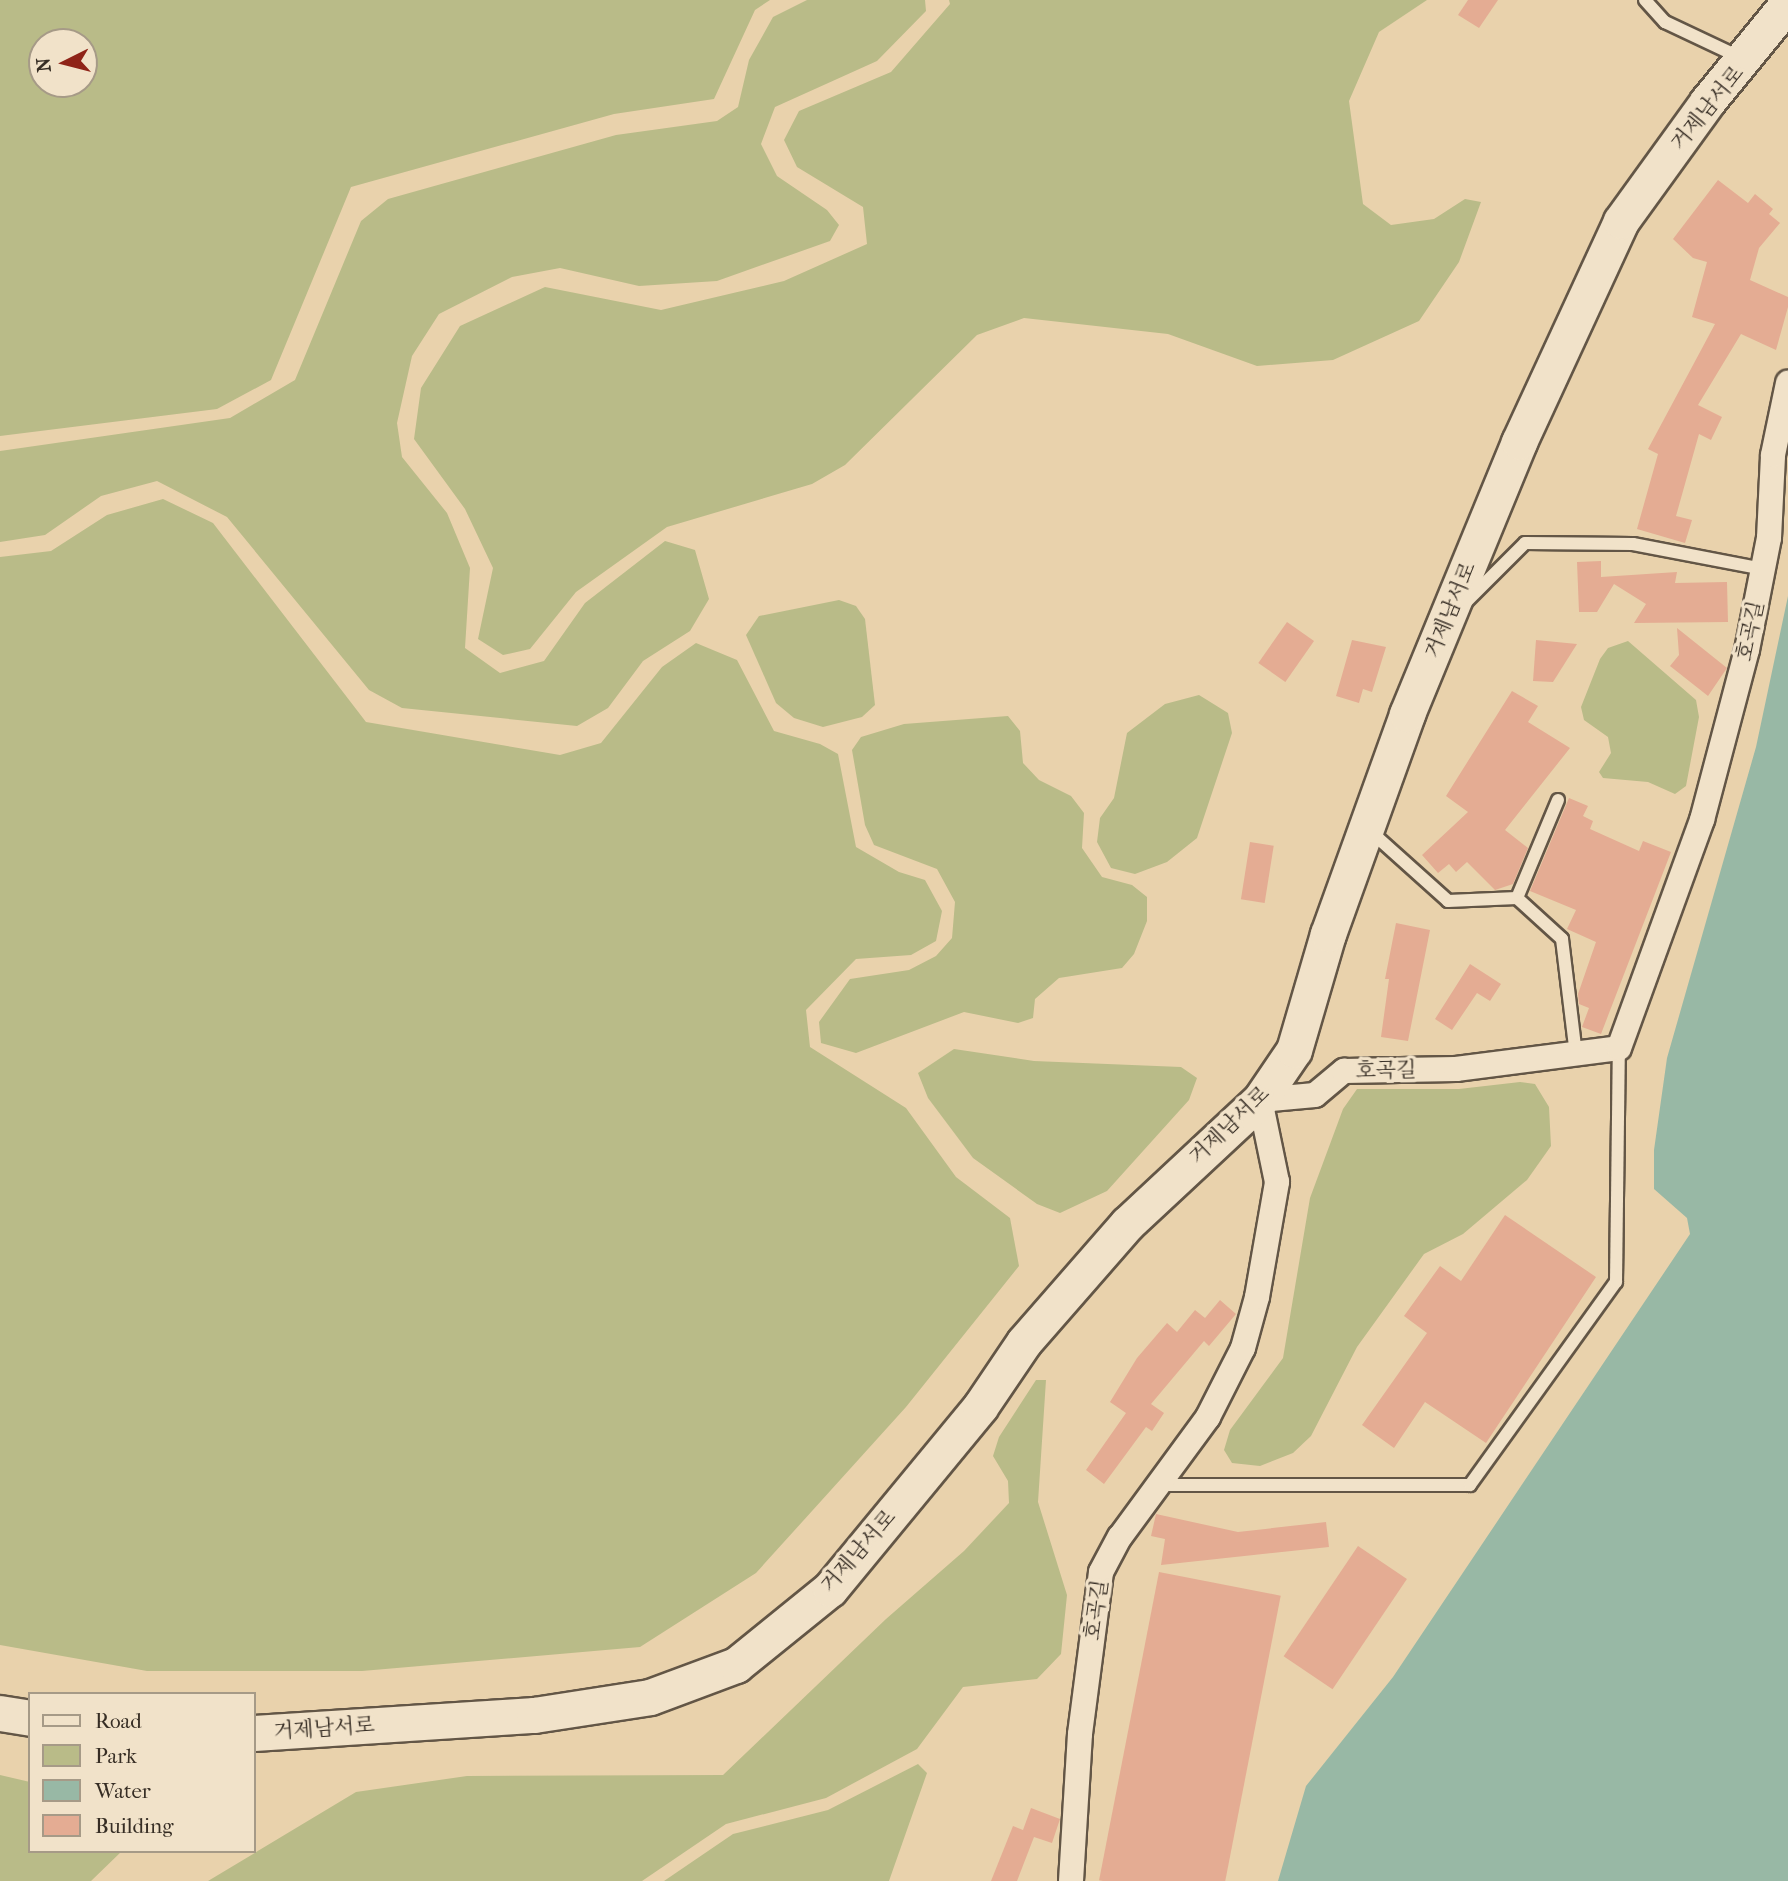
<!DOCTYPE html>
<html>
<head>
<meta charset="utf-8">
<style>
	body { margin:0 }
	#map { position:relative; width:1788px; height:1881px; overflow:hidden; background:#e9d2ac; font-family:"IM FELL French Canon","Noto Serif KR",serif }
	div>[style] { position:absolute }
	.green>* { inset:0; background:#b9bb88 }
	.water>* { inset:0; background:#98b8a5 }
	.building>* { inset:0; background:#e4ac93; transform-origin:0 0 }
	.roads { filter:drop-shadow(2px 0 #635646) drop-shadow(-2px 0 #635646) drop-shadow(0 2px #635646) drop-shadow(0 -2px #635646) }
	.lane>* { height:12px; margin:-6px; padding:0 6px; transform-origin:6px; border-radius:6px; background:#f1e2c9 }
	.street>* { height:24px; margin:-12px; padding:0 12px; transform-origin:12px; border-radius:12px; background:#f1e2c9 }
	.secondary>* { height:35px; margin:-17.5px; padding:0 17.5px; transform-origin:17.5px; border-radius:17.5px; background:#f1e2c9 }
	span { translate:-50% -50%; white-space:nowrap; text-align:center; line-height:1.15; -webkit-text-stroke:7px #f1e2c9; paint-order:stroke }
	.street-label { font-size:21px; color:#362d24 }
	.legend { position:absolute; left:28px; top:1692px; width:228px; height:161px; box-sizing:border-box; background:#f1e2c9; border:2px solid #a69a87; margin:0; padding:9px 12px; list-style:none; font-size:21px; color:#362d24 }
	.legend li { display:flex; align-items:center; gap:14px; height:35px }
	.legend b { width:35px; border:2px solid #a69a87 }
	.north { position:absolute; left:28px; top:28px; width:70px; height:70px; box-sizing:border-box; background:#f1e2c9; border:2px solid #a69a87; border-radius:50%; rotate:264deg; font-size:19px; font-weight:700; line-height:28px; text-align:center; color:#362d24 }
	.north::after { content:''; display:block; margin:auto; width:24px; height:32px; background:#8f2418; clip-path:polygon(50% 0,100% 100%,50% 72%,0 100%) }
</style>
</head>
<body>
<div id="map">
	<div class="green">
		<i style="clip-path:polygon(evenodd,0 0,770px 0,755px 10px,714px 99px,614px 114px,351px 187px,271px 380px,217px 409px,0 436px,0 0,42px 42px,84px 42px,84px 84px,42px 84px,42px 42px)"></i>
		<i style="clip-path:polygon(807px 0,925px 0,926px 11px,877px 61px,775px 107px,761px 144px,777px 176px,827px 210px,839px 225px,830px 241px,717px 281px,639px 286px,560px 268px,512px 277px,439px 314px,412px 356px,397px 423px,402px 457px,447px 513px,470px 568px,465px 648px,500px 673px,544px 661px,585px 603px,665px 541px,695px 550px,709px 599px,690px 631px,643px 661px,608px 708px,577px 726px,402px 708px,369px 690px,227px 517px,157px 481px,101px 496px,45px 535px,0 542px,0 451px,230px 418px,295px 380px,361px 221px,388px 199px,616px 135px,717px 121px,738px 107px,749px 60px,773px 17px)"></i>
		<i style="clip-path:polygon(949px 0,1427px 0,1379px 32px,1349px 101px,1363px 204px,1391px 225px,1434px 219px,1465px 199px,1481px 202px,1459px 262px,1419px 321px,1333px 360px,1257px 366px,1168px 334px,1024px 318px,977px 335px,845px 465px,812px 484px,667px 527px,576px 592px,530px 649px,503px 655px,478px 639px,493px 568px,465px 509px,414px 439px,421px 388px,460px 326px,545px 287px,661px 310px,784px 281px,867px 244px,863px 207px,797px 167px,784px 140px,799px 111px,891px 72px,950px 4px)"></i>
		<i style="clip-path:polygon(163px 499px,213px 523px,366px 722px,560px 755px,601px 743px,662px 667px,696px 643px,737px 660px,774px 731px,820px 744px,838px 754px,856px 847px,899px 872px,925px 880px,942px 911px,936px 941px,911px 955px,856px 959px,806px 1010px,810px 1047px,906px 1108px,956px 1177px,1010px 1218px,1019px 1266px,906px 1407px,756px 1573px,640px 1647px,362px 1671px,147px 1671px,0 1645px,0 557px,51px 551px,107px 515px)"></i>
		<i style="clip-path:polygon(839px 600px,856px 606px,865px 619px,875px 705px,862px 717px,823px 727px,794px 718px,776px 703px,746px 635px,759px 616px)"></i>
		<i style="clip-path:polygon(1628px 641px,1696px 700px,1699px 717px,1686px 786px,1675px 794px,1648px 782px,1603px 778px,1599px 772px,1611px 753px,1608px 737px,1584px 720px,1581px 707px,1600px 659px,1608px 648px)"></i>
		<i style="clip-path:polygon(1199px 695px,1228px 713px,1232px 733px,1197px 838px,1167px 862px,1135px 874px,1111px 868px,1097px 842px,1100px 818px,1114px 798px,1127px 733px,1165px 704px)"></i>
		<i style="clip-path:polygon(1008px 716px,1020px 731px,1023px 763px,1039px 780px,1071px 796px,1084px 813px,1082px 848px,1102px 877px,1132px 885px,1147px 897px,1147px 921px,1134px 954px,1122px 968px,1059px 978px,1035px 999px,1033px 1018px,1018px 1023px,964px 1012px,856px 1053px,821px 1043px,819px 1022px,850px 979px,909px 970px,936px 956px,952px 938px,955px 902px,937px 869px,874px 845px,865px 825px,852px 750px,861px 737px,904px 724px)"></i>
		<i style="clip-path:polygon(954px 1049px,1034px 1061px,1181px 1067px,1197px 1078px,1189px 1100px,1107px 1191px,1060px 1213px,1037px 1204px,973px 1158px,928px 1098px,918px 1073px)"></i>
		<i style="clip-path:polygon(1520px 1082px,1535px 1084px,1549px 1107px,1551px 1146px,1527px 1180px,1463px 1234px,1424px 1254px,1357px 1347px,1311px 1436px,1293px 1453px,1260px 1466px,1232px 1463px,1224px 1450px,1230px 1430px,1283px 1358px,1310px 1198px,1343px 1109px,1357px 1089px,1459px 1089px)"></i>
		<i style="clip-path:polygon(1036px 1380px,1046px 1380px,1038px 1502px,1067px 1595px,1061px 1654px,1037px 1679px,963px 1687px,917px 1749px,826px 1798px,726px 1824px,642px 1881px,208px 1881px,356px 1792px,467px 1776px,723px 1775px,886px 1619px,964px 1551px,1009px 1503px,1008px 1481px,993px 1456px,999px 1437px)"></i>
		<i style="clip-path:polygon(918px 1764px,927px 1773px,889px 1881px,664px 1881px,733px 1834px,828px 1810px)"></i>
		<i style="clip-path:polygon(0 1775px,30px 1782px,30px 1851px,122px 1851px,91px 1881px,0 1881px)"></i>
	</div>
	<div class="water">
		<i style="clip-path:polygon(1788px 596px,1788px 1881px,1278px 1881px,1306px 1786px,1393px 1677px,1690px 1234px,1687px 1218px,1654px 1189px,1654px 1150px,1667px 1058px,1756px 747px)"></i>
	</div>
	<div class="building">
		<i style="clip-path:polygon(1468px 0,1498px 0,1479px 28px,1458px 15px)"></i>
		<i style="clip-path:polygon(1718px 180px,1748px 203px,1755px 194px,1773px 209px,1769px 214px,1780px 223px,1759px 248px,1750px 280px,1788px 297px,1788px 307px,1776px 350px,1741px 334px,1698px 405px,1722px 417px,1711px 440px,1699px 434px,1676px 516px,1692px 520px,1685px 543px,1637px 529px,1658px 454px,1648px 449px,1715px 324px,1692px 317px,1707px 262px,1693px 258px,1673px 239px)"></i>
		<i style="clip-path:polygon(1601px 561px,1601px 577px,1677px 572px,1675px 583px,1727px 582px,1728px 622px,1634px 623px,1646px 604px,1614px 584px,1597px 612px,1579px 612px,1577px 562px)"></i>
		<i style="left:1287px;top:622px;width:33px;height:50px;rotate:35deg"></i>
		<i style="clip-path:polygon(1677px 628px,1727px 668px,1708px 696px,1670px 666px,1679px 655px)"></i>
		<i style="clip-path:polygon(1352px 640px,1386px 647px,1372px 692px,1363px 689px,1359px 703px,1336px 696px)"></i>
		<i style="clip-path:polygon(1536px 640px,1577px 644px,1553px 682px,1533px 681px)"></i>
		<i style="clip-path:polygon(1512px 691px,1538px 706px,1528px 722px,1570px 748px,1505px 830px,1528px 848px,1513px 884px,1495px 890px,1467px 862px,1456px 872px,1449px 864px,1438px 873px,1422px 855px,1468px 812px,1446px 796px)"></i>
		<i style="clip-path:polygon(1569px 798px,1588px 806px,1583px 816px,1593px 821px,1590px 829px,1639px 851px,1643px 841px,1671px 852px,1601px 1034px,1582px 1027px,1589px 1008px,1579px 1004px,1578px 994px,1596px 942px,1567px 929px,1576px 910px,1530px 891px)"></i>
		<i style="left:1250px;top:842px;width:24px;height:58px;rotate:9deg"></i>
		<i style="clip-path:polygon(1396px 923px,1430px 930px,1408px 1041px,1381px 1037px,1389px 979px,1385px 979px)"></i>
		<i style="clip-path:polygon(1470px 964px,1501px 984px,1490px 1001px,1477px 993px,1452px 1030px,1435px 1019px)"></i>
		<i style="clip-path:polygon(1505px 1215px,1596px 1277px,1486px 1443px,1425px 1402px,1394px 1448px,1362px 1425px,1427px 1333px,1404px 1316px,1440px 1266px,1461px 1281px)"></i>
		<i style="clip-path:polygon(1220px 1300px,1236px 1314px,1209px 1346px,1204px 1341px,1151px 1404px,1164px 1413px,1152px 1431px,1146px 1427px,1104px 1484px,1086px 1470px,1126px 1413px,1110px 1402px,1137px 1358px,1167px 1323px,1177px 1332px,1195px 1310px,1205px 1318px)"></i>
		<i style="clip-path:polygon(1156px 1514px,1238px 1532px,1326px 1522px,1329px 1547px,1161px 1565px,1165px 1539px,1151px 1536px)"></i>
		<i style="left:1358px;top:1546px;width:59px;height:133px;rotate:34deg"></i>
		<i style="left:1159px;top:1572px;width:124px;height:314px;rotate:11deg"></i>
		<i style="clip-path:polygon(1031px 1808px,1060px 1819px,1052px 1843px,1034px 1837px,1017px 1881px,991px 1881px,1013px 1826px,1023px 1830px)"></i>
	</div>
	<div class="roads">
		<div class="lane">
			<i style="left:1645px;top:0;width:30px;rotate:48deg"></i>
			<i style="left:1665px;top:22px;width:82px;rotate:25.3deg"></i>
			<i style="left:1465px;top:603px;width:85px;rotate:-45deg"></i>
			<i style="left:1525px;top:543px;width:108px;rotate:0.5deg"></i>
			<i style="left:1633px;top:544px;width:132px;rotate:10.9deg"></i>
			<i style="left:1558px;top:800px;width:106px;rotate:112.7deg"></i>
			<i style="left:1517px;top:898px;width:61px;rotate:42.3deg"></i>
			<i style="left:1562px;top:939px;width:116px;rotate:83.1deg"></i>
			<i style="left:1369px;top:830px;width:106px;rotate:41.9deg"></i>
			<i style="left:1448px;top:901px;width:69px;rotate:-2.5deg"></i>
			<i style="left:1160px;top:1485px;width:310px"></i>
			<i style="left:1470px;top:1485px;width:250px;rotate:-54.3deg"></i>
			<i style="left:1616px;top:1282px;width:234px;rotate:-89.3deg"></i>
		</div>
		<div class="street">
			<i style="left:1071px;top:1881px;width:147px;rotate:-86.5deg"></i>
			<i style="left:1080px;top:1734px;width:163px;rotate:-82.6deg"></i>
			<i style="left:1101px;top:1572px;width:40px;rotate:-62deg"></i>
			<i style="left:1120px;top:1537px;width:149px;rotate:-53.7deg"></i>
			<i style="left:1208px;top:1417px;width:77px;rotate:-63.1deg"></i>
			<i style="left:1243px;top:1348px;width:53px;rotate:-74.6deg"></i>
			<i style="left:1257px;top:1297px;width:117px;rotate:-80.1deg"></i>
			<i style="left:1277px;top:1182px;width:84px;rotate:-101.7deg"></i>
			<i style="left:1260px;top:1100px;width:55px;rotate:-5.2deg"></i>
			<i style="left:1315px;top:1095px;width:38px;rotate:-40deg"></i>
			<i style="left:1344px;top:1071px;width:112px;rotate:-1deg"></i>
			<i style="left:1456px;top:1069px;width:164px;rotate:-7.3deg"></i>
			<i style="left:1619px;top:1048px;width:243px;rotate:-70deg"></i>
			<i style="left:1702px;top:820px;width:176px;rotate:-75.2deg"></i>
			<i style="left:1747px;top:650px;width:114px;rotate:-78.9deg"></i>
			<i style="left:1769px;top:538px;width:83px;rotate:-87.2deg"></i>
			<i style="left:1773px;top:455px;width:74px;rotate:-78.2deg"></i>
		</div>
		<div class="secondary">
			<i style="left:0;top:1713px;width:30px;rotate:9deg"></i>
			<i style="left:254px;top:1733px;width:281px;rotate:-3.7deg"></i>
			<i style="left:534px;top:1715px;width:117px;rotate:-8.8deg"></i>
			<i style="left:650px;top:1697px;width:92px;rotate:-20.4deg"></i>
			<i style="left:736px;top:1665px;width:121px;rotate:-39deg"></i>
			<i style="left:830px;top:1589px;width:236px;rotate:-50.5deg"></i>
			<i style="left:980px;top:1407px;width:78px;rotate:-55.9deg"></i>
			<i style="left:1024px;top:1342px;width:157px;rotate:-48.9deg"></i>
			<i style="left:1127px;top:1224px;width:182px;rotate:-43deg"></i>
			<i style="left:1260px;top:1100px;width:60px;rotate:-55.8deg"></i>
			<i style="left:1294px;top:1050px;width:121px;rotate:-73.7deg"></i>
			<i style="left:1328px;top:934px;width:234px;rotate:-70.2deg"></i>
			<i style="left:1407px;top:714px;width:294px;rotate:-67.6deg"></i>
			<i style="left:1519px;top:442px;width:243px;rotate:-65.2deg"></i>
			<i style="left:1621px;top:221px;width:147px;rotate:-54.1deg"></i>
			<i style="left:1707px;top:102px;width:128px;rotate:-50.7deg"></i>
		</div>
	</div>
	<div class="street-label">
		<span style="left:1707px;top:108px;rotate:-51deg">거제남서로</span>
		<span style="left:1450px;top:610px;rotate:-68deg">거제남서로</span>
		<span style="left:1750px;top:631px;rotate:-78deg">호곡길</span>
		<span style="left:1386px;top:1070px;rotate:-1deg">호곡길</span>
		<span style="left:1229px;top:1125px;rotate:-44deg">거제남서로</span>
		<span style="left:858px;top:1551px;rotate:-49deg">거제남서로</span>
		<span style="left:1096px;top:1610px;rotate:-82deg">호곡길</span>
		<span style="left:324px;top:1728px;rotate:-4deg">거제남서로</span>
	</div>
	<ul class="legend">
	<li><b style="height:9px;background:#f1e2c9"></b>Road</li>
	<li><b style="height:19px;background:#b9bb88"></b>Park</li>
	<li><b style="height:19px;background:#98b8a5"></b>Water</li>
	<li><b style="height:19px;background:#e4ac93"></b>Building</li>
	</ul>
	<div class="north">N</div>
</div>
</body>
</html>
